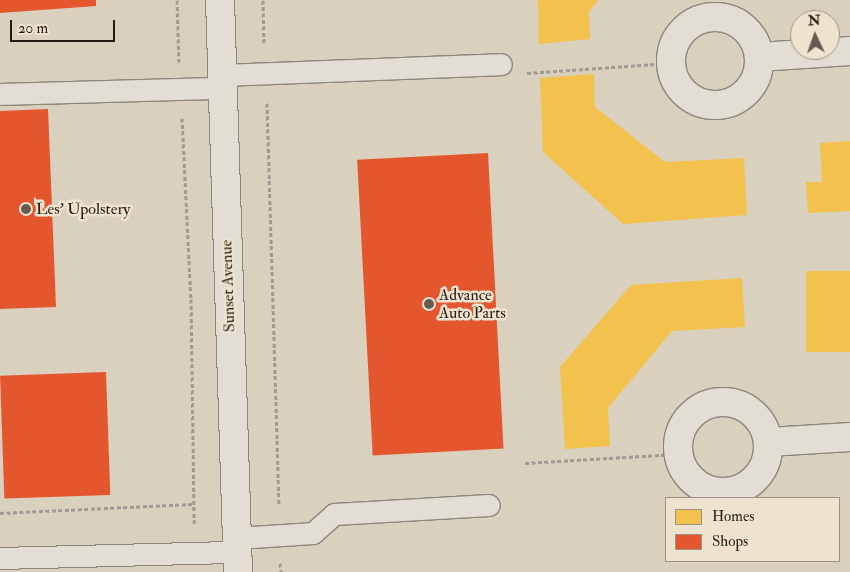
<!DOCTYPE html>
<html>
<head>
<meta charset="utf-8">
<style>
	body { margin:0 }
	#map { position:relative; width:850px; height:572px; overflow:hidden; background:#dad0be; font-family:"IM FELL Double Pica",serif }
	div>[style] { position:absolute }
	.homes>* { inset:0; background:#f2c14e; transform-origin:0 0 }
	.shops>* { inset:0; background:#e4572e; transform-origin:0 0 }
	.path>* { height:3px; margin-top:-1.5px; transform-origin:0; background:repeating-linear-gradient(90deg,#9f9a94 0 4px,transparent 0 6.5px) }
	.roads { filter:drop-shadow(1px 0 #8c867b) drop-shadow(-1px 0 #8c867b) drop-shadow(0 1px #8c867b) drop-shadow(0 -1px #8c867b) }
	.lane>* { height:21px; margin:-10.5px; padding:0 10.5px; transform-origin:10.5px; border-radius:10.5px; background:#e2ded4 }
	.street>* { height:28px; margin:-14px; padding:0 14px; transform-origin:14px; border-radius:14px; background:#e2ded4 }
	.street>.ring { margin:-14px; padding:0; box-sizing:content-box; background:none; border:28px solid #e2ded4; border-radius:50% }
	.dots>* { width:14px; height:14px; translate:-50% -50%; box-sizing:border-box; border:2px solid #eee3ce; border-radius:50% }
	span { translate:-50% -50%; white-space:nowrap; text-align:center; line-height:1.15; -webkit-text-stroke:5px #eee3ce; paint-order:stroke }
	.poi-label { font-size:16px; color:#261c13 }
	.left { translate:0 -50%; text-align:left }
	.street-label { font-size:16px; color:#261c13 }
	.legend { position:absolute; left:665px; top:497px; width:175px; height:65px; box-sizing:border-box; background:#eee3ce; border:1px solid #9e9383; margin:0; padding:6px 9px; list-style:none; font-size:15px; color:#261c13 }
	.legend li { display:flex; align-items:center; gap:10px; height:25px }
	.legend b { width:25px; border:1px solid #9e9383 }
	.north { position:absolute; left:790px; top:10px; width:50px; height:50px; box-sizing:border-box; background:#eee3ce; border:1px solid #9e9383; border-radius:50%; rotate:357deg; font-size:14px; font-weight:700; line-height:20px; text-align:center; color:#261c13 }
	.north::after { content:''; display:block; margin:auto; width:18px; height:22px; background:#655b4f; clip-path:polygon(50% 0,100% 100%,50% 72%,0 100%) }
	.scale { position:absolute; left:10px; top:20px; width:105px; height:22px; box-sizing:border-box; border:2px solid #261c13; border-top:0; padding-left:6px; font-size:15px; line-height:18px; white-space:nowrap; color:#261c13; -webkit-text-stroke:4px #eee3ce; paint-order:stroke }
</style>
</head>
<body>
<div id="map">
	<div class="homes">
		<i style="clip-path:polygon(538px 0,598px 0,589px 12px,590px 39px,539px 44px)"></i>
		<i style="clip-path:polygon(594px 74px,595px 107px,665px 162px,744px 158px,747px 215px,623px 224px,543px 152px,540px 78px)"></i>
		<i style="clip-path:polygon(850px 141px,850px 211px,808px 213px,806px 182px,822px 182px,820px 143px)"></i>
		<i style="left:850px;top:271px;width:81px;height:44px;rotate:90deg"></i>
		<i style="clip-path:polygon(742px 278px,745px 327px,672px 331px,608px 408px,610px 446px,565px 449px,560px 367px,631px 285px)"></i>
	</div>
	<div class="shops">
		<i style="clip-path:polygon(0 0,96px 0,96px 6px,0 13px)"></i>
		<i style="clip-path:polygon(48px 109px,56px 307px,0 309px,0 111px)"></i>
		<i style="left:488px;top:153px;width:296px;height:131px;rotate:87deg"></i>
		<i style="left:106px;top:372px;width:123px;height:106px;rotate:88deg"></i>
	</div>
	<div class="path">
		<i style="left:177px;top:0;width:62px;rotate:88.2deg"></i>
		<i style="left:263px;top:0;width:44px;rotate:88.7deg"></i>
		<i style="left:527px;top:73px;width:144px;rotate:-4deg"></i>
		<i style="left:267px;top:103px;width:403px;rotate:88.3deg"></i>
		<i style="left:182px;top:118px;width:181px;rotate:87.2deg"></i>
		<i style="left:191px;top:299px;width:225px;rotate:89.2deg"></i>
		<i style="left:525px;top:463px;width:152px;rotate:-3.4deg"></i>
		<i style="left:0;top:513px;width:193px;rotate:-2.7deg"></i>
		<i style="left:280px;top:563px;width:9px;rotate:84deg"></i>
	</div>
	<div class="roads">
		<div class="lane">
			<i style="left:220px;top:75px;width:281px;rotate:-2.2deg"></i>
			<i style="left:0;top:94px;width:221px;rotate:-1.6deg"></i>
			<i style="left:237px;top:538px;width:76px;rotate:-3.8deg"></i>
			<i style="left:313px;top:533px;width:28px;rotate:-42deg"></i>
			<i style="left:334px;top:514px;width:155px;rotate:-3.3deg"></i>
			<i style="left:0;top:558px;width:237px;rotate:-1.5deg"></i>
		</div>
		<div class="street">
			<i style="left:220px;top:0;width:572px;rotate:88.2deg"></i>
			<i class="ring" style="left:671px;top:17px;width:60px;height:60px"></i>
			<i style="left:759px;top:57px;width:91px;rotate:-3.8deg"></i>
			<i class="ring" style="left:678px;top:402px;width:62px;height:62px"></i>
			<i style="left:769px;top:442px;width:81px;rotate:-3.5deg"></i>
		</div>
	</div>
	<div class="dots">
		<i style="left:26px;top:209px;background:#655b4f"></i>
		<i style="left:429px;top:304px;background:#655b4f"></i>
	</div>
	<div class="poi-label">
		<span class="left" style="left:36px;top:209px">Les' Upolstery</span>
		<span class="left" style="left:439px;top:304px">Advance<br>Auto Parts</span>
	</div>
	<div class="street-label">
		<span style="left:228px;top:286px;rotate:-92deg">Sunset Avenue</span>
	</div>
	<ul class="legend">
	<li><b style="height:14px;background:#f2c14e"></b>Homes</li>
	<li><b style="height:14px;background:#e4572e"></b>Shops</li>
	</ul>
	<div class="north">N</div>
	<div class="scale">20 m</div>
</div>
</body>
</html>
